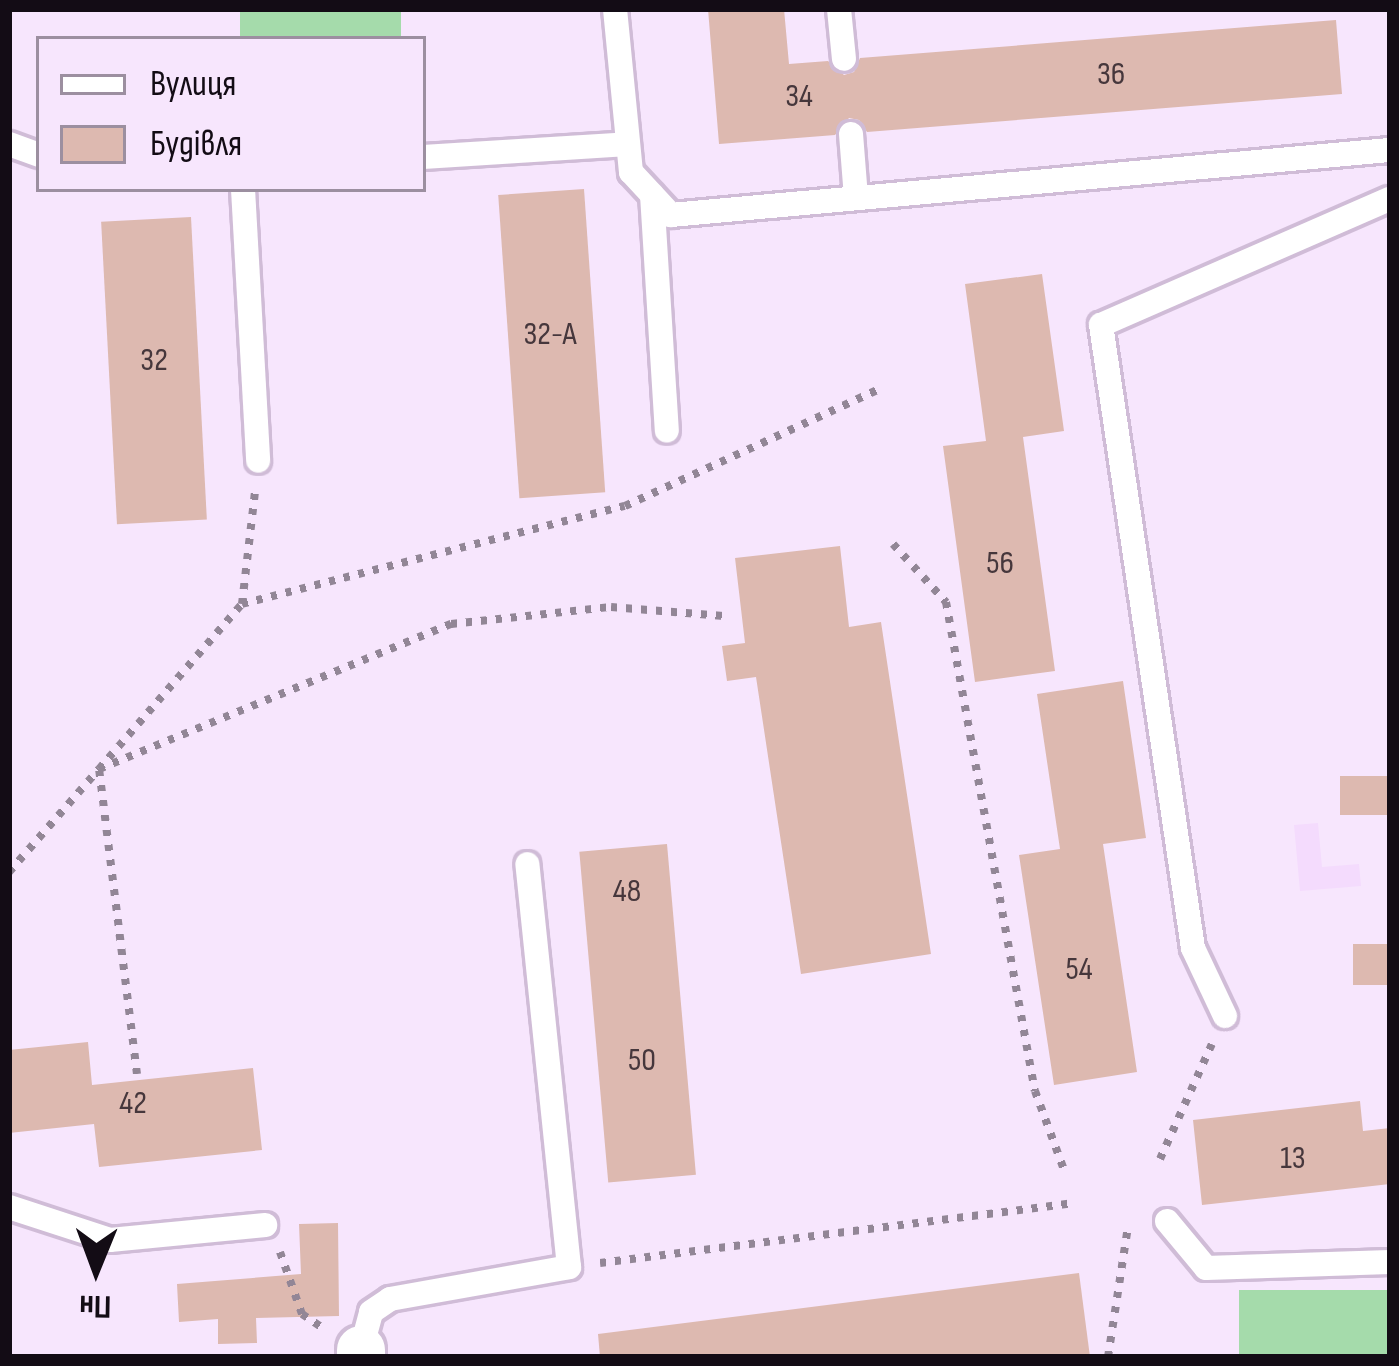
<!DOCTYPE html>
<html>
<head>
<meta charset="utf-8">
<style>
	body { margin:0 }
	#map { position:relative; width:1399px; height:1366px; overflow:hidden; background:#f7e6fd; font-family:"Sofia Sans Condensed",sans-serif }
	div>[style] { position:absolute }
	.built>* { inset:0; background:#f4dbfd }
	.green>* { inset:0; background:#a5dbab; transform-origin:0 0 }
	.building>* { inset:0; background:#ddb9b0; transform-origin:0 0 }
	.path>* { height:8px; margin-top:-4px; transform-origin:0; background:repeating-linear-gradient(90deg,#928696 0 6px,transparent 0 15px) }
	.roads { filter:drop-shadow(3px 0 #d0bcd7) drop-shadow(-3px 0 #d0bcd7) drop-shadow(0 3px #d0bcd7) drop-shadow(0 -3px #d0bcd7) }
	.service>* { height:24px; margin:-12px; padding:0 12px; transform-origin:12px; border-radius:12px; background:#fff }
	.minor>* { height:48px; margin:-24px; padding:0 24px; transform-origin:24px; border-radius:24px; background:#fff }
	span { translate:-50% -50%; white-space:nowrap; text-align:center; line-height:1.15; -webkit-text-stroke:12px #f7e6fd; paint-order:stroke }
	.number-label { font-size:33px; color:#46373c }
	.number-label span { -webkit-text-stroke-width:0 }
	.frame { position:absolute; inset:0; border:12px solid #130c15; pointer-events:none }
	.legend { position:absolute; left:36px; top:36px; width:390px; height:156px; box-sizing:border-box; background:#f7e6fd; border:3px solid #9c8fa0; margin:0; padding:15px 21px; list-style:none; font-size:36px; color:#130c15 }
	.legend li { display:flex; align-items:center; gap:24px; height:60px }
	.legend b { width:60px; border:3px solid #9c8fa0 }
	.north { position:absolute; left:36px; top:1210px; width:120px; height:120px; -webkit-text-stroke:9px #f7e6fd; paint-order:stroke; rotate:181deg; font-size:33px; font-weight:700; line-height:48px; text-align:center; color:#130c15 }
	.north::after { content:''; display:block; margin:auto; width:42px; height:54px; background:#130c15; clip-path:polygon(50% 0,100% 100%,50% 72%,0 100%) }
</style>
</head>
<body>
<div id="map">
	<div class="built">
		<i style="clip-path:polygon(1318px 823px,1322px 867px,1359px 864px,1361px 886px,1300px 891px,1294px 825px)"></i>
	</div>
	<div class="green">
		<i style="left:240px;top:9px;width:161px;height:30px"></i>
		<i style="left:1390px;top:1290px;width:67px;height:151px;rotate:90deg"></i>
	</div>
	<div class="building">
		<i style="clip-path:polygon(708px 9px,784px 9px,789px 64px,828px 61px,844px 75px,854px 72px,860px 58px,1336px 20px,1342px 94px,867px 132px,859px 120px,849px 118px,835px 135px,719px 144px)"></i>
		<i style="left:584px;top:189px;width:304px;height:86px;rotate:86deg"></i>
		<i style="left:191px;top:217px;width:303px;height:90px;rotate:87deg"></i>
		<i style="clip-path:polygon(1042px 274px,1064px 431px,1023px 437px,1055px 671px,975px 682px,943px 446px,986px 441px,965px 284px)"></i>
		<i style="clip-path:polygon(840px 546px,849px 627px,881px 622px,931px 954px,801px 974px,756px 677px,727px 681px,722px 646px,745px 643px,735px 558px)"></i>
		<i style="clip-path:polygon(1123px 681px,1146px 838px,1103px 844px,1137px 1072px,1054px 1085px,1019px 855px,1060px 849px,1037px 694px)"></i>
		<i style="left:1390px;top:776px;width:39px;height:50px;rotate:90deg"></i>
		<i style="left:667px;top:844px;width:332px;height:88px;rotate:85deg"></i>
		<i style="left:1353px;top:944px;width:37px;height:41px"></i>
		<i style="clip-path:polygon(88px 1042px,92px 1085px,253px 1068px,262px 1150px,99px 1167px,94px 1124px,9px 1133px,9px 1050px)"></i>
		<i style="clip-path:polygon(1360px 1101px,1363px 1131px,1390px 1128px,1390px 1184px,1202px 1205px,1193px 1120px)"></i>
		<i style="clip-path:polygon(338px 1223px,339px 1316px,256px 1318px,257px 1343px,218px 1344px,218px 1319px,179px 1322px,177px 1284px,301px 1274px,299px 1224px)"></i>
		<i style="clip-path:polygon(1079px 1273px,1090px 1357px,600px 1357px,598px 1334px)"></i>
	</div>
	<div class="path">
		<i style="left:893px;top:544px;width:79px;rotate:47.6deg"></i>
		<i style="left:946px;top:602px;width:497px;rotate:79.7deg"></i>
		<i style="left:1035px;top:1091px;width:84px;rotate:69.8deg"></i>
		<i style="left:242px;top:604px;width:113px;rotate:-83.4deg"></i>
		<i style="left:9px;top:872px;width:137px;rotate:-48.9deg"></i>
		<i style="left:99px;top:769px;width:381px;rotate:-22.4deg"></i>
		<i style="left:451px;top:624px;width:161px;rotate:-6.1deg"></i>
		<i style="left:611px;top:607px;width:113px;rotate:4.6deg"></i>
		<i style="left:137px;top:1074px;width:307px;rotate:-97.1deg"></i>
		<i style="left:99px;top:769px;width:218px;rotate:-49.1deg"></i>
		<i style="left:242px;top:604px;width:395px;rotate:-14.4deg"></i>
		<i style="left:625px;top:506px;width:277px;rotate:-24.7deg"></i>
		<i style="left:1160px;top:1159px;width:126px;rotate:-65.7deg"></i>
		<i style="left:280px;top:1252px;width:66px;rotate:70.5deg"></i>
		<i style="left:302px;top:1314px;width:27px;rotate:34deg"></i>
		<i style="left:600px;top:1263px;width:472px;rotate:-7.2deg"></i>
		<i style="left:1108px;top:1357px;width:133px;rotate:-81.3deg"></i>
	</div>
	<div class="roads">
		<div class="service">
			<i style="left:615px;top:9px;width:164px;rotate:84.4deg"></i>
			<i style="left:631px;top:172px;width:59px;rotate:47.1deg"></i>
			<i style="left:671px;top:215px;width:722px;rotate:-5.17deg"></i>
			<i style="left:839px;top:9px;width:50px;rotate:84.3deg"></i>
			<i style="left:851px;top:134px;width:64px;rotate:85.5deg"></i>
			<i style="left:9px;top:144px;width:32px;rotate:20deg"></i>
			<i style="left:423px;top:157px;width:205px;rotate:-3.6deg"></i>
			<i style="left:243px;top:189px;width:272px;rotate:86.8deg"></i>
			<i style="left:652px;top:195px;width:236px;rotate:86.4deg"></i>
			<i style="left:1225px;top:1016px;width:75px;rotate:-115.2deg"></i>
			<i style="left:1193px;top:948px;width:630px;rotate:-98.4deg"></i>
			<i style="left:1101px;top:325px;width:315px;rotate:-23.6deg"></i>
			<i style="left:9px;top:1207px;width:106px;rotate:18.1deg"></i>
			<i style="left:110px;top:1240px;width:156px;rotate:-5.5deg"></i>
			<i style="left:1167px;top:1221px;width:61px;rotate:50.3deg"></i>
			<i style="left:1206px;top:1268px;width:184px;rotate:-1.9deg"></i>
			<i style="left:361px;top:1350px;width:39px;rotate:-75deg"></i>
			<i style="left:371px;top:1312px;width:23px;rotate:-34deg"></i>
			<i style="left:390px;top:1299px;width:182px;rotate:-10.1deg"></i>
			<i style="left:569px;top:1267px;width:405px;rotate:-95.9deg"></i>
		</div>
		<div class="minor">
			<i style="left:361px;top:1350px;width:7px;rotate:90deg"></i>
		</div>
	</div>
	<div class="number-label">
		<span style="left:1111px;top:75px">36</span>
		<span style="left:799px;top:97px">34</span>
		<span style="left:550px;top:335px">32-А</span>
		<span style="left:154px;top:361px">32</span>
		<span style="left:1000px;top:564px">56</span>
		<span style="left:627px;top:892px">48</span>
		<span style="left:1079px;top:970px">54</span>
		<span style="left:642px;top:1061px">50</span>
		<span style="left:133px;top:1104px">42</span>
		<span style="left:1293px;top:1159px">13</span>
	</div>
	<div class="frame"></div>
	<ul class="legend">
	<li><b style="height:15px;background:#fff"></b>Вулиця</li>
	<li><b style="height:33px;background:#ddb9b0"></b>Будівля</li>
	</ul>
	<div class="north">Пн</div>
</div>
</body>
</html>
